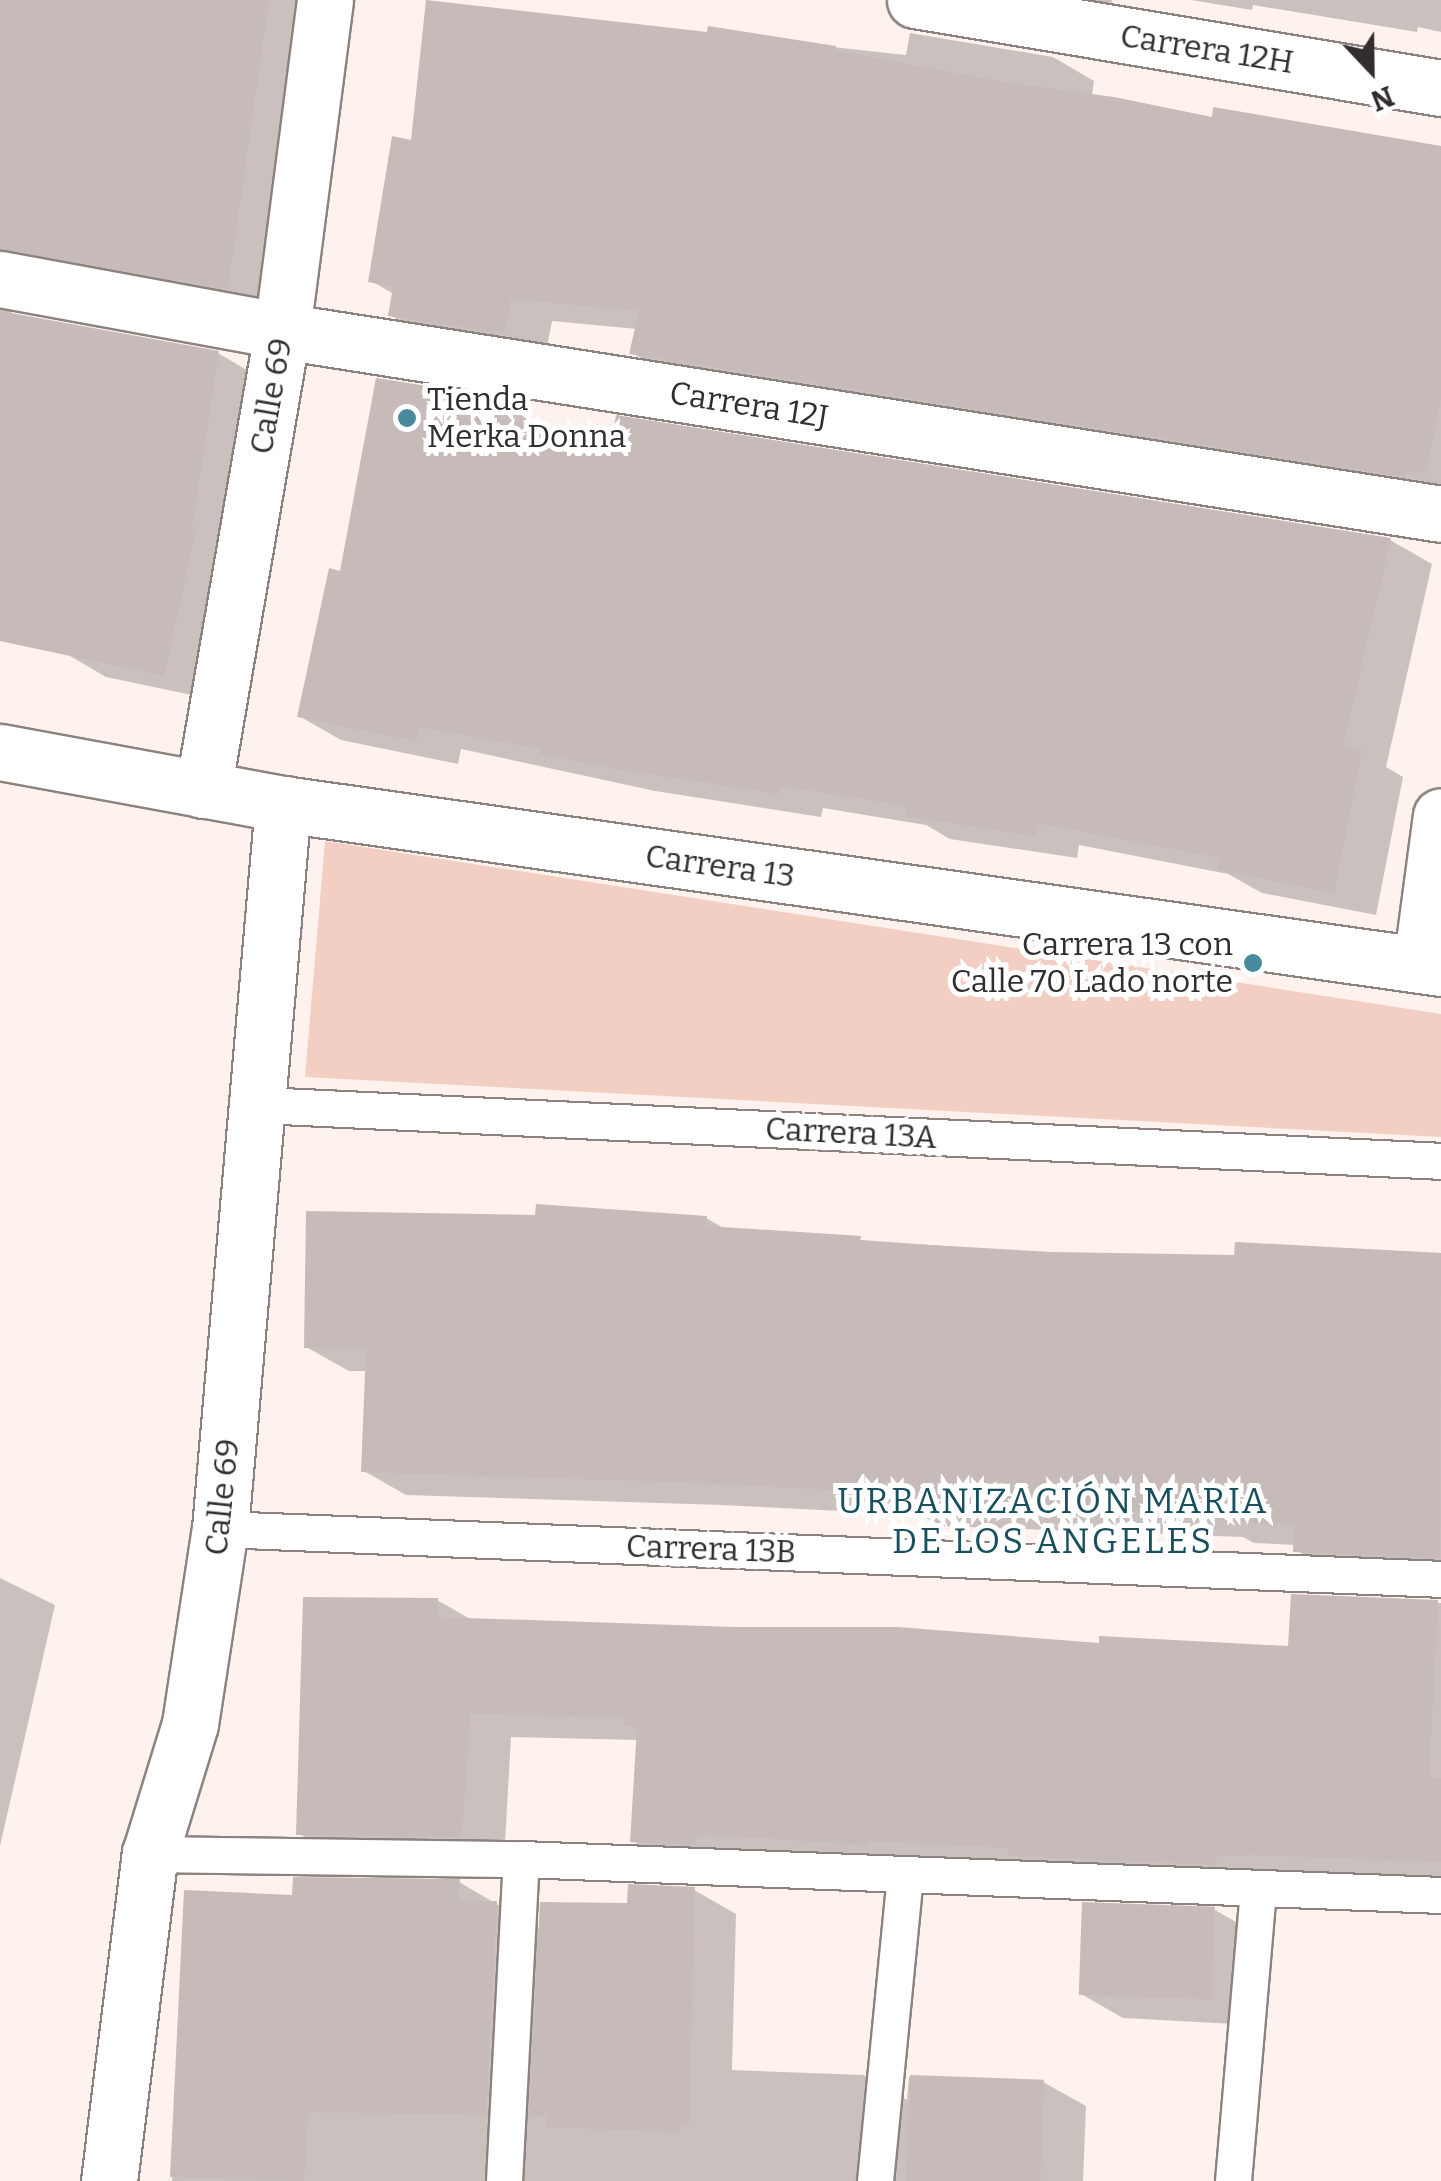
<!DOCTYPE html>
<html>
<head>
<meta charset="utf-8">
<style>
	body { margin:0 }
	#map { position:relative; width:1441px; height:2181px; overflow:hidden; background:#fdf2ee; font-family:Bitter,serif }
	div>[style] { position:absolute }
	.green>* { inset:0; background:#f3cec2 }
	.shadow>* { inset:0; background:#0003 }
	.building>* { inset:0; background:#c6bbb8; transform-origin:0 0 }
	.roads { filter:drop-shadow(2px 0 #8c827f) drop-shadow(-2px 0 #8c827f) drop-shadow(0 2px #8c827f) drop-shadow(0 -2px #8c827f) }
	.service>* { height:35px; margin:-17.5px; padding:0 17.5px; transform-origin:17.5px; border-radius:17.5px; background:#fff }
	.minor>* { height:55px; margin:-27.5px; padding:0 27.5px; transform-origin:27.5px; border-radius:27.5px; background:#fff }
	.tertiary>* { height:55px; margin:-27.5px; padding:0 27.5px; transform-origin:27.5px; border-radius:27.5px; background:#fff }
	.dots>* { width:28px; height:28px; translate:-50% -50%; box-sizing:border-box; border:5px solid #fff; border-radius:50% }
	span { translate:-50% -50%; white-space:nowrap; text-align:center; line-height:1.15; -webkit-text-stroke:10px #fff; paint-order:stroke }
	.street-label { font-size:32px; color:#322e2d }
	.poi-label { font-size:32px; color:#322e2d }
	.left { translate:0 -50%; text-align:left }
	.right { translate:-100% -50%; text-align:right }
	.neighbourhood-label { font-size:35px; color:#19505d; letter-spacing:2.5px }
	.north { position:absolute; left:1321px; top:20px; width:100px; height:100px; -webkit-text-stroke:8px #fff; paint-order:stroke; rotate:158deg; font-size:28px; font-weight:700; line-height:40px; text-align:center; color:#322e2d }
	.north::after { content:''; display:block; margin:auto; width:35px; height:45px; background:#322e2d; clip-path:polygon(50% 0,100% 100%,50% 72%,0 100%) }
</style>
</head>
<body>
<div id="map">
	<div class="green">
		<i style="clip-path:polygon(325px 841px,1441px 1014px,1441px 1137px,305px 1077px)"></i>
	</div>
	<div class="shadow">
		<i style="clip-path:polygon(0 0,314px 0,270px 312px,11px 299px,12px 316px,218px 353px,260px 378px,206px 698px,106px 677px,63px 652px,0 630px)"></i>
		<i style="clip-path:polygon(1002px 0,1112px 0,1109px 17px)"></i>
		<i style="clip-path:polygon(1191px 0,1441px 0,1441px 32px,1418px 27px,1417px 32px,1253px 5px,1252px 10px)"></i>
		<i style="clip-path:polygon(428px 3px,906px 55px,910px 33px,1053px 57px,1094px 81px,1092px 95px,1213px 120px,1441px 149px,1441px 498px,674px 377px,632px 353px,637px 329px,552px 321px,545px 357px,432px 339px,390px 315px,394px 294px,371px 281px,413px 143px)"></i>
		<i style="clip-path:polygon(492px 398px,534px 423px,532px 428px,613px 446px,1390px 540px,1432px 564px,1386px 767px,1403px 777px,1376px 915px,1262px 893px,1228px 874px,1079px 845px,1077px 858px,950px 839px,926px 825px,823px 808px,821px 817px,655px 791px,461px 749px,458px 764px,341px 740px,299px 716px,342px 574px)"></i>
		<i style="clip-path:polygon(706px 1218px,727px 1230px,1053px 1254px,1237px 1257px,1237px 1245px,1441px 1256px,1441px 1579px,1338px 1575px,1296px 1550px,1296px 1545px,1254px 1543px,1243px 1537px,940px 1526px,921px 1515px,722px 1505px,406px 1495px,364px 1471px,368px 1371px,349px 1371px,306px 1347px)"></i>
		<i style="clip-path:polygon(0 1578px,55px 1605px,0 1846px)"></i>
		<i style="clip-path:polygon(1293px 1597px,1441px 1603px,1441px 1882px,675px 1865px,633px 1841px,639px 1740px,511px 1737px,504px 1860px,340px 1858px,298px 1833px,437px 1600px,472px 1620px,1101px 1646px,1290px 1649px)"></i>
		<i style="clip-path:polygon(459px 1882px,541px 1930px,694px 1890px,736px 1914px,732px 2070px,864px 2075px,907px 2100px,909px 2077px,1043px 2082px,1086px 2106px,1083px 2181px,172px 2181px,186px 1892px,294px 1898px)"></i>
		<i style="clip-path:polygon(1215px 1910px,1257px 1934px,1254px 2025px,1123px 2018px,1081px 1994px)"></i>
	</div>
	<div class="building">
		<i style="clip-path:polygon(0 0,269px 0,228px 289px,0 249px)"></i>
		<i style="clip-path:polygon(426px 0,707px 32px,708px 26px,836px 46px,835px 50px,1003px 82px,1114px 97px,1212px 117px,1213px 107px,1441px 146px,1441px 398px,1426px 474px,1406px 470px,1405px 477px,629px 354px,639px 311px,511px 299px,504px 334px,388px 316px,393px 287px,368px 282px,392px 136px,411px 140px)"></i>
		<i style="clip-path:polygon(0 311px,219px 351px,192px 528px,196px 529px,164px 676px,0 641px)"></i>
		<i style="clip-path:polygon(376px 378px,492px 396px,489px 416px,611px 443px,616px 415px,1391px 538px,1343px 746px,1362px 750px,1334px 893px,1217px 870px,1220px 858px,1037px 823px,1035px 836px,905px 816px,907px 806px,781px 786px,779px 794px,610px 768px,540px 754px,541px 749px,419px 727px,416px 741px,297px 717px,329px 568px,340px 571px)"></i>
		<i style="clip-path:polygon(536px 1204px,707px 1216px,706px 1226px,861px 1236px,860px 1241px,1053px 1252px,1234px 1255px,1235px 1242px,1441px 1253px,1440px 1558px,1293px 1552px,1294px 1525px,1210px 1520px,1210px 1514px,895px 1503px,896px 1493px,678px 1482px,361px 1472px,366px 1349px,304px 1348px,306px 1211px,535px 1215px)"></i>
		<i style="clip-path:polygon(1291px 1594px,1438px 1600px,1429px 1778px,1441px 1778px,1441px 1862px,1251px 1855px,1217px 1856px,1216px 1865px,1008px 1856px,1009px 1848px,867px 1841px,867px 1845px,703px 1835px,696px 1837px,696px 1845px,630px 1842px,637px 1727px,624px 1726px,625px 1717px,470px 1714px,462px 1837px,296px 1835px,303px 1597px,438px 1598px,438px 1617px,734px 1627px,898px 1627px,1099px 1643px,1099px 1636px,1288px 1646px)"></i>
		<i style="clip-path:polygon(293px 1877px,460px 1879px,458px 1901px,497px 1901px,486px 2115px,308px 2112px,304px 2181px,170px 2177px,184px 1890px,292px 1895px)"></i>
		<i style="clip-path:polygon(628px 1884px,695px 1887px,689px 2125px,680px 2125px,679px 2132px,546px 2127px,546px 2116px,529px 2116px,540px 1902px,627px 1903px)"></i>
		<i style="left:1082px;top:1902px;width:133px;height:93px;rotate:2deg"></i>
		<i style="left:910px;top:2075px;width:134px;height:106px;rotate:2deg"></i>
	</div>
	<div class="roads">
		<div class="service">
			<i style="left:260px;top:1105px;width:1182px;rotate:2.71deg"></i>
			<i style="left:220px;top:1529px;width:1222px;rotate:2.34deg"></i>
			<i style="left:150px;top:1854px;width:371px;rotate:0.8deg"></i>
			<i style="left:521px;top:1859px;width:921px;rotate:2.24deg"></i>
			<i style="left:504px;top:2181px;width:322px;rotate:-87deg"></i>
			<i style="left:875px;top:2181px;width:305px;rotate:-84.4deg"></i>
			<i style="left:1233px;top:2181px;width:294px;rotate:-85.1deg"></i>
		</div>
		<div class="minor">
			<i style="left:915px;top:0;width:533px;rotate:9.5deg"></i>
			<i style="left:0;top:279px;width:287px;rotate:10.4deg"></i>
			<i style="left:282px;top:331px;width:1173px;rotate:8.97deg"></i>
			<i style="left:203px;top:790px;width:466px;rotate:-80.2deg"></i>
			<i style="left:282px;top:331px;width:334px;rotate:-82.6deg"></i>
			<i style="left:1421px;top:965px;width:150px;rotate:-82.4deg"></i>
			<i style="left:109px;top:2181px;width:330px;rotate:-82.9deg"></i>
			<i style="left:150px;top:1854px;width:136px;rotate:-72.9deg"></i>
			<i style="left:190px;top:1724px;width:197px;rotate:-81.3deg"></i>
			<i style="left:220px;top:1529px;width:728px;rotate:-85.03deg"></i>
		</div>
		<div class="tertiary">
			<i style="left:0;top:752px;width:288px;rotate:10.4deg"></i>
			<i style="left:283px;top:804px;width:1170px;rotate:8.06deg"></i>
		</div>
	</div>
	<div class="dots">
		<i style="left:407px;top:418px;background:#488a9b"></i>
		<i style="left:1253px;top:963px;background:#488a9b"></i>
	</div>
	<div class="street-label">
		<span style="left:1207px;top:49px;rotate:9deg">Carrera 12H</span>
		<span style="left:271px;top:396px;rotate:-80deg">Calle 69</span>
		<span style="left:749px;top:405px;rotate:9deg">Carrera 12J</span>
		<span style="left:720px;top:866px;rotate:8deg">Carrera 13</span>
		<span style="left:851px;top:1133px;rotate:3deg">Carrera 13A</span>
		<span style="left:222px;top:1497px;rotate:-84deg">Calle 69</span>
		<span style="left:711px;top:1549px;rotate:2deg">Carrera 13B</span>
	</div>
	<div class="poi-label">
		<span class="left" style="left:427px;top:418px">Tienda<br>Merka Donna</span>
		<span class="right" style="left:1233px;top:963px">Carrera 13 con<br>Calle 70 Lado norte</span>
	</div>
	<div class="neighbourhood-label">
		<span style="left:1053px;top:1521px">URBANIZACIÓN MARIA<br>DE LOS ANGELES</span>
	</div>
	<div class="north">N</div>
</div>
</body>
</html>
